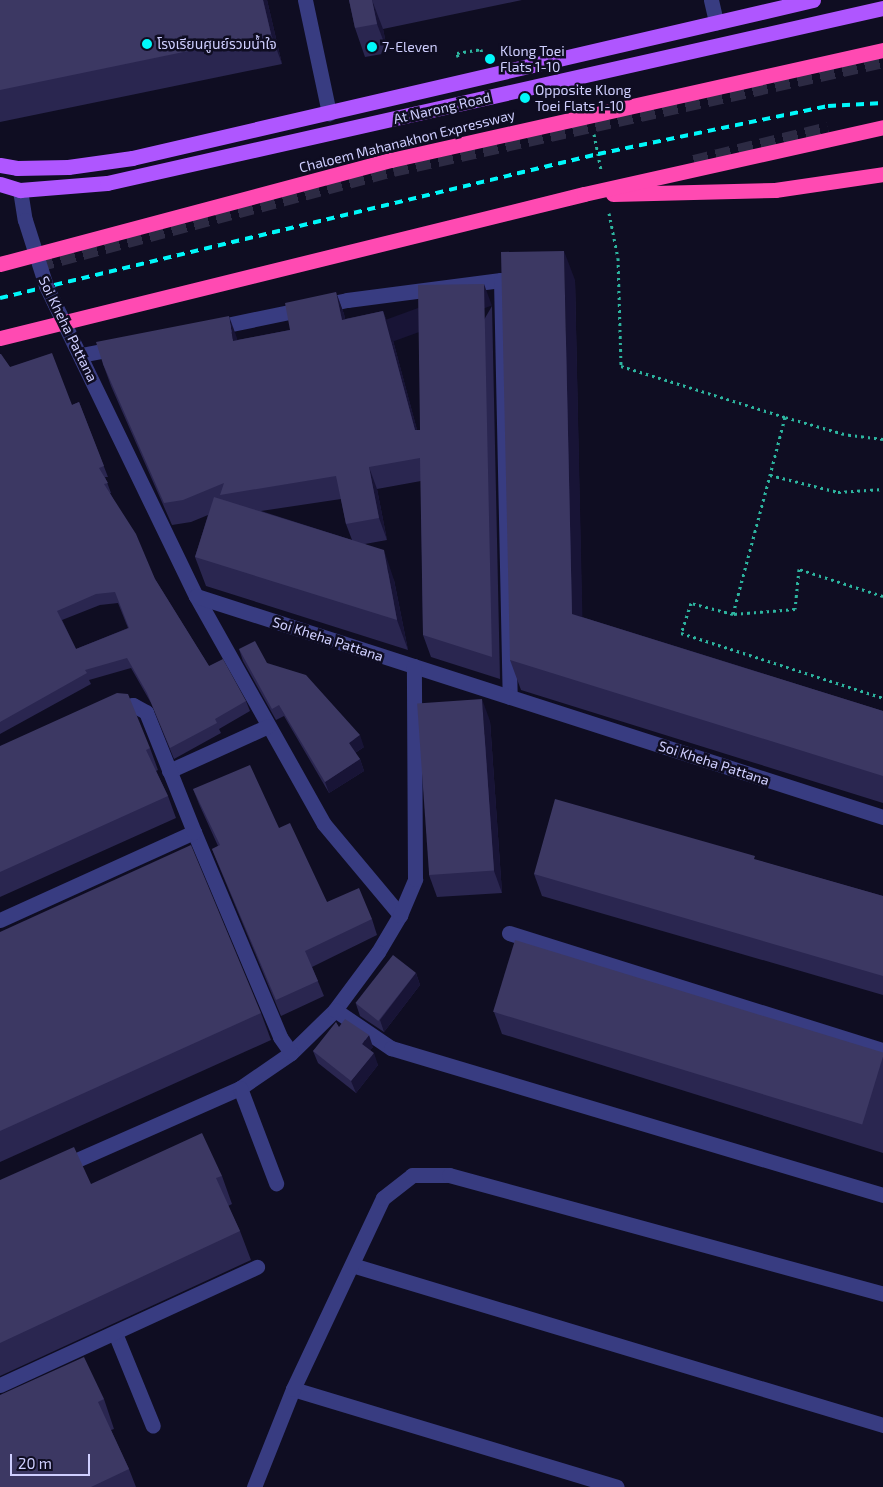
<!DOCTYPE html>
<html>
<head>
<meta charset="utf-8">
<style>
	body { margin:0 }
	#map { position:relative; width:883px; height:1487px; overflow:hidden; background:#0f0d22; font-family:"Exo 2","Noto Sans Thai",sans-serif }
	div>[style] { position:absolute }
	.minor-tunnel>* { height:15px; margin-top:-7.5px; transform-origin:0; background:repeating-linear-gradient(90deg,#2c2a43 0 15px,transparent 0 23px) }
	.path>* { height:3px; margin-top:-1.5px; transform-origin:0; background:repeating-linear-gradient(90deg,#2db49f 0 2.5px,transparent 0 6.5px) }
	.minor>* { height:15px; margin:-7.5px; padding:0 7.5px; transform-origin:7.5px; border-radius:7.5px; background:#383c81 }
	.major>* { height:15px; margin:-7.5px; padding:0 7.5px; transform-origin:7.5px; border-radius:7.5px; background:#af56ff }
	.highway>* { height:15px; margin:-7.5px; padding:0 7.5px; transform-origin:7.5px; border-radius:7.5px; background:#ff4ab2 }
	.rail>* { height:4px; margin-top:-2px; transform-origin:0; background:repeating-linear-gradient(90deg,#00f8fa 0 8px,transparent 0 14px) }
	.wall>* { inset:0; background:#2a2650 }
	.shaded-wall>* { inset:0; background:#181436; transform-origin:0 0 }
	.building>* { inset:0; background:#3c3863; transform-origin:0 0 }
	.dots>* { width:14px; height:14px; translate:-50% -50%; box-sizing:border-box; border:2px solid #0f0d22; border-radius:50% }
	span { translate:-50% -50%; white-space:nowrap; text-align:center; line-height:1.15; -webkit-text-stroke:5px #0f0d22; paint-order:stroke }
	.poi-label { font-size:14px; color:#cfcfff }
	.left { translate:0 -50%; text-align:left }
	.street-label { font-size:14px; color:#cfcfff }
	.scale { position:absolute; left:10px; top:1454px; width:80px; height:22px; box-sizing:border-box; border:2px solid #cfcfff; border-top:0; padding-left:6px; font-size:15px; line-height:18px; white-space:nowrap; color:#cfcfff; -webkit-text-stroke:4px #0f0d22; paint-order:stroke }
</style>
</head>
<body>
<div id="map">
	<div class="minor-tunnel">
		<i style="left:694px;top:162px;width:138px;rotate:-13.8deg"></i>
		<i style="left:38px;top:264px;width:367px;rotate:-15deg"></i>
		<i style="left:393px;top:169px;width:502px;rotate:-12.54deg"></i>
	</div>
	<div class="path">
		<i style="left:458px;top:57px;width:4px;rotate:-104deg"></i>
		<i style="left:457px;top:53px;width:24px;rotate:-9deg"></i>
		<i style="left:481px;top:49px;width:6px;rotate:81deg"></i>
		<i style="left:594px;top:134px;width:37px;rotate:79deg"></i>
		<i style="left:609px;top:213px;width:46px;rotate:78.7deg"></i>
		<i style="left:618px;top:258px;width:108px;rotate:88.4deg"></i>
		<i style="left:621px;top:366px;width:172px;rotate:17.3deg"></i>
		<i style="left:883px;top:439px;width:39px;rotate:-173deg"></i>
		<i style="left:844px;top:434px;width:61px;rotate:-163.9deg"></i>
		<i style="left:785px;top:417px;width:60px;rotate:104.5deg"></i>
		<i style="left:770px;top:475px;width:70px;rotate:14deg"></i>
		<i style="left:838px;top:492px;width:45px;rotate:-3.8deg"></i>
		<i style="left:883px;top:596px;width:88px;rotate:-162.2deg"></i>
		<i style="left:799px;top:569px;width:40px;rotate:95.7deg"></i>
		<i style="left:795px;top:609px;width:62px;rotate:175.4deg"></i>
		<i style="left:733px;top:614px;width:43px;rotate:-165.3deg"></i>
		<i style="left:691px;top:603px;width:32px;rotate:108deg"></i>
		<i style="left:681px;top:633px;width:212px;rotate:17.8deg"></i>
		<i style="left:733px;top:614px;width:144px;rotate:-75.1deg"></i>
	</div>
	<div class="minor">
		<i style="left:305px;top:0;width:116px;rotate:78deg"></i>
		<i style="left:711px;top:0;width:23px;rotate:77deg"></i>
		<i style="left:20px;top:190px;width:30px;rotate:81deg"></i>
		<i style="left:25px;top:220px;width:69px;rotate:72.3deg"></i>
		<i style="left:46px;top:286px;width:344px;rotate:64.2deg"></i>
		<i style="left:196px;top:596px;width:261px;rotate:60.7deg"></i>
		<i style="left:324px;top:824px;width:119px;rotate:50.1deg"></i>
		<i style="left:400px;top:915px;width:43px;rotate:120.7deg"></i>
		<i style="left:378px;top:952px;width:72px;rotate:126.6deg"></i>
		<i style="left:335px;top:1010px;width:62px;rotate:135.7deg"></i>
		<i style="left:291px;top:1053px;width:62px;rotate:145.5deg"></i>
		<i style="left:240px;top:1088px;width:196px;rotate:156.2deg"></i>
		<i style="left:212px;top:328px;width:138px;rotate:-11.7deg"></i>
		<i style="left:347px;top:300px;width:155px;rotate:-7.4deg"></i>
		<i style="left:501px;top:280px;width:417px;rotate:88.8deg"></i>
		<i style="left:81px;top:355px;width:38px;rotate:-11deg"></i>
		<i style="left:196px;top:596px;width:722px;rotate:17.83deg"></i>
		<i style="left:169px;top:771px;width:109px;rotate:-24.4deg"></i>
		<i style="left:194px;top:832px;width:222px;rotate:67.2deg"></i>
		<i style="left:280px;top:1037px;width:19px;rotate:55deg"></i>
		<i style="left:400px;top:915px;width:39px;rotate:-67deg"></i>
		<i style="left:415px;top:879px;width:213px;rotate:-90.3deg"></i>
		<i style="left:0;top:920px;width:213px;rotate:-24.4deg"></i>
		<i style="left:194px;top:832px;width:129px;rotate:-111.8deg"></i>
		<i style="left:146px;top:712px;width:15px;rotate:-152deg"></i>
		<i style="left:133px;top:705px;width:21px;rotate:163deg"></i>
		<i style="left:509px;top:933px;width:392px;rotate:17.4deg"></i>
		<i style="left:335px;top:1010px;width:68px;rotate:34.2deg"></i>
		<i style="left:391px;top:1048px;width:513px;rotate:16.64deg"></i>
		<i style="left:240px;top:1088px;width:102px;rotate:69.2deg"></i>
		<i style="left:352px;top:1265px;width:555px;rotate:16.77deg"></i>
		<i style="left:115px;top:1333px;width:100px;rotate:67.8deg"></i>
		<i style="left:0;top:1385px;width:283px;rotate:-24.7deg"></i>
		<i style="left:293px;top:1389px;width:338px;rotate:16.8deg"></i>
		<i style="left:254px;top:1487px;width:105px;rotate:-68.3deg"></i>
		<i style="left:293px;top:1389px;width:211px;rotate:-64.8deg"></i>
		<i style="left:383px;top:1198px;width:37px;rotate:-38deg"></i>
		<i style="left:412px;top:1175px;width:37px"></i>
		<i style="left:449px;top:1175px;width:450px;rotate:15.3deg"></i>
	</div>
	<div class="major">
		<i style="left:0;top:165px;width:17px;rotate:10deg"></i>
		<i style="left:17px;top:168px;width:51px;rotate:-1.1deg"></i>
		<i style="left:68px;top:167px;width:65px;rotate:-8deg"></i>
		<i style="left:132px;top:158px;width:699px;rotate:-13.06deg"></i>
		<i style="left:0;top:184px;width:21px;rotate:17deg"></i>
		<i style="left:20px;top:190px;width:87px;rotate:-4.6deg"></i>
		<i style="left:107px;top:183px;width:795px;rotate:-12.71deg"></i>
	</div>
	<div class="highway">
		<i style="left:613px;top:194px;width:162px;rotate:-1.4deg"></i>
		<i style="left:775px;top:190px;width:109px;rotate:-8.4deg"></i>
		<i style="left:0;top:264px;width:405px;rotate:-14.9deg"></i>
		<i style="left:391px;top:160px;width:504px;rotate:-12.6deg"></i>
		<i style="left:0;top:338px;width:601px;rotate:-13.85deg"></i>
		<i style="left:584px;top:194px;width:306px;rotate:-12.6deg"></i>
	</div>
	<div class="rail">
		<i style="left:0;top:298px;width:615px;rotate:-13.54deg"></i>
		<i style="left:598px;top:154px;width:235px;rotate:-11.8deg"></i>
		<i style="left:828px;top:106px;width:55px;rotate:-3.1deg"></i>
	</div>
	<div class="wall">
		<i style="clip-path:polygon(0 0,267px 0,282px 64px,0 122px)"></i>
		<i style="clip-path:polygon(349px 0,522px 0,383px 29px,388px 53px,365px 57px,355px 28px)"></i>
		<i style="clip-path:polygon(575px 280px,582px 617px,883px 711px,883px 803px,521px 690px,510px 660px)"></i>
		<i style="clip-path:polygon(evenodd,336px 292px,344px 314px,345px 319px,383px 311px,391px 333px,417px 430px,420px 430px,492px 306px,500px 679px,431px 657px,423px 635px,421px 481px,377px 489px,387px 540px,365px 544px,394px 580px,408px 650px,206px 586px,195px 557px,208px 515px,191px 522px,172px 525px,111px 386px,103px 364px,237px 338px,237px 340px,290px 330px,336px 292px,341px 499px,346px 524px,352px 540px,261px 511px,341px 499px)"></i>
		<i style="clip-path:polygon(evenodd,0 354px,10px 367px,72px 405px,79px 402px,108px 477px,105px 477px,111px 493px,110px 493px,155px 579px,209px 666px,246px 701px,250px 711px,219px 729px,221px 733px,174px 759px,151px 703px,131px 668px,89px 680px,91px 684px,0 734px,0 354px,118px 603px,128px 628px,76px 649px,62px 620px,100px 605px,118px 603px)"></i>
		<i style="clip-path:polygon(239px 649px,267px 663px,364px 747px,355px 753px,360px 759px,364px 771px,329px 793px,284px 716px,276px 720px,243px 661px)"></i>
		<i style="clip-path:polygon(490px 721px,502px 893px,437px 897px,429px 875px)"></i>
		<i style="clip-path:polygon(0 746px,150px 748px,158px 770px,156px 771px,168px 796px,176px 818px,0 897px)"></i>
		<i style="clip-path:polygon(193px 789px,279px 828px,327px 902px,372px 919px,377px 935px,312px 967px,324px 996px,281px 1016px,218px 864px,212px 849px,218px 846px,199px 804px)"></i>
		<i style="clip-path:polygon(756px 860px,883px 896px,883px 995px,542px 896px,534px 874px)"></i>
		<i style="clip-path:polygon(0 932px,261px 1013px,271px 1040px,0 1162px)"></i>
		<i style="clip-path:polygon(416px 973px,420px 985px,384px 1032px,360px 1016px,356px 1004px)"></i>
		<i style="clip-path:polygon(494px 1012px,883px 1056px,883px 1153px,502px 1034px)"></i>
		<i style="clip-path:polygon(339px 1027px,373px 1047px,370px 1050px,378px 1065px,356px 1093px,318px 1063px,313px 1051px)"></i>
		<i style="clip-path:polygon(222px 1176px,232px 1204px,228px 1206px,240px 1231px,251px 1260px,0 1376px,0 1180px,91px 1184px)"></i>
		<i style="clip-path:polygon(0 1395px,104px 1399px,114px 1429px,111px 1430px,129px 1469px,136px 1487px,0 1487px)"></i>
	</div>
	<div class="shaded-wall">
		<i style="clip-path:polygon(263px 0,267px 0,282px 64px,271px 34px)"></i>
		<i style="clip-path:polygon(372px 0,383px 29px,388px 53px,377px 24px)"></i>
		<i style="clip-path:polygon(564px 251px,575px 280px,583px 644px,572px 614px)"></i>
		<i style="left:484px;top:284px;width:23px;height:373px;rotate:70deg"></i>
		<i style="clip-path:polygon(336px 292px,344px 314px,350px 342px,342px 320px)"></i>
		<i style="clip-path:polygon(383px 311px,391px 333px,423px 452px,415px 430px)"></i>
		<i style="clip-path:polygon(229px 316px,237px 338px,241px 363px,233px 341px)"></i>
		<i style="clip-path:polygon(369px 467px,377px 489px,387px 540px,379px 518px)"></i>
		<i style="clip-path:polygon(384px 550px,394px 580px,408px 650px,397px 620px)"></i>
		<i style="clip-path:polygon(482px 699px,490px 721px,502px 893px,494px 871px)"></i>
		<i style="clip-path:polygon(360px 735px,364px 747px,353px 754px,349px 743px)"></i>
		<i style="clip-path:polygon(360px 759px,364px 771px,329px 793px,325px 782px)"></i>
		<i style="clip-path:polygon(416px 973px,420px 985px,384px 1032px,380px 1020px)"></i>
		<i style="clip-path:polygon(369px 1035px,373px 1047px,366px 1055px,362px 1044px)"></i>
		<i style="clip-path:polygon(374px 1053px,378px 1065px,356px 1093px,351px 1081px)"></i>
	</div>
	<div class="building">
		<i style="clip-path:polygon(0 0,263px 0,271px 34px,0 90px)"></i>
		<i style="clip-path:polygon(349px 0,372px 0,377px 24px,355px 28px)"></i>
		<i style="clip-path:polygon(564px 251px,572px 614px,883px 711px,883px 776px,510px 660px,501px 252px)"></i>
		<i style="clip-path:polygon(484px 284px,492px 657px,423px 635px,420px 458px,369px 467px,379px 518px,346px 524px,336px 476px,220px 495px,224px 483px,183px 500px,164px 503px,103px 364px,96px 342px,229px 316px,233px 341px,290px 330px,285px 303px,336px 292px,342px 320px,383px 311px,415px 430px,420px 430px,418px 285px)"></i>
		<i style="clip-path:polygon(evenodd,52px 353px,72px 405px,79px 402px,104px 466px,99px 468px,108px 483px,104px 484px,136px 534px,155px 579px,209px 666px,223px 659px,246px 701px,215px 719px,217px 723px,170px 748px,147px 693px,127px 658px,85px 670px,87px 673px,0 722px,0 354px,1px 354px,10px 367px,52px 353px,115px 592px,129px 628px,76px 649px,57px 611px,96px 594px,115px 592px)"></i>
		<i style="clip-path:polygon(214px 497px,384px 550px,397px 620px,195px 557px)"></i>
		<i style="clip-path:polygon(255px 641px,267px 663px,306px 675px,360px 735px,349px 743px,360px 759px,325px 782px,279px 705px,272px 709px,239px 649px)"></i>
		<i style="clip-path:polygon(117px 693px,128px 694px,150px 748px,146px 750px,168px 796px,0 872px,0 746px)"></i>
		<i style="left:482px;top:699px;width:172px;height:65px;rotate:86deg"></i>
		<i style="clip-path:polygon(250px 765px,279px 828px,290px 823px,327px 902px,359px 888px,372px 919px,305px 951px,318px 981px,276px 1000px,212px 849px,220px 845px,193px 789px)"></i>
		<i style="clip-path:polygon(555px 799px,755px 856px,754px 859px,883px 896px,883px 976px,534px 874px)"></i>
		<i style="clip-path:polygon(191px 845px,261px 1013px,0 1131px,0 932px)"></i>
		<i style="left:515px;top:940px;width:386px;height:75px;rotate:17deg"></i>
		<i style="left:393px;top:955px;width:29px;height:61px;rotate:38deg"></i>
		<i style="clip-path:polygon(345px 1019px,369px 1035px,362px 1044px,374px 1053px,351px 1081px,313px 1051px,336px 1022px,339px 1027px)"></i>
		<i style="clip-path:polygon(202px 1133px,222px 1176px,216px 1178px,240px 1231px,0 1343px,0 1180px,74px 1147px,91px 1184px)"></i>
		<i style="clip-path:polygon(84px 1357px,104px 1399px,98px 1402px,129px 1469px,91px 1487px,0 1487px,0 1395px)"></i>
	</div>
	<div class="dots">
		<i style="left:147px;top:44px;background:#00f8fa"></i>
		<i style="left:372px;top:47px;background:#00f8fa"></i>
		<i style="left:490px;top:59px;background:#00f8fa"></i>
		<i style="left:525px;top:98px;background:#00f8fa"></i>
	</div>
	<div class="poi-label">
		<span class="left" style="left:157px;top:44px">โรงเรียนศูนย์รวมน้ำใจ</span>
		<span class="left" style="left:382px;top:47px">7-Eleven</span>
		<span class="left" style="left:500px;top:59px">Klong Toei<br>Flats 1-10</span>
		<span class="left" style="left:535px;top:98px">Opposite Klong<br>Toei Flats 1-10</span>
	</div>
	<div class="street-label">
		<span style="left:442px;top:108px;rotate:-13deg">At Narong Road</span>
		<span style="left:407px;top:141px;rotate:-14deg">Chaloem Mahanakhon Expressway</span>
		<span style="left:68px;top:329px;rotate:64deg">Soi Kheha Pattana</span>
		<span style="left:328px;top:639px;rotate:18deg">Soi Kheha Pattana</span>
		<span style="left:714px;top:763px;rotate:18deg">Soi Kheha Pattana</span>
	</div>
	<div class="scale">20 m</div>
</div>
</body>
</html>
